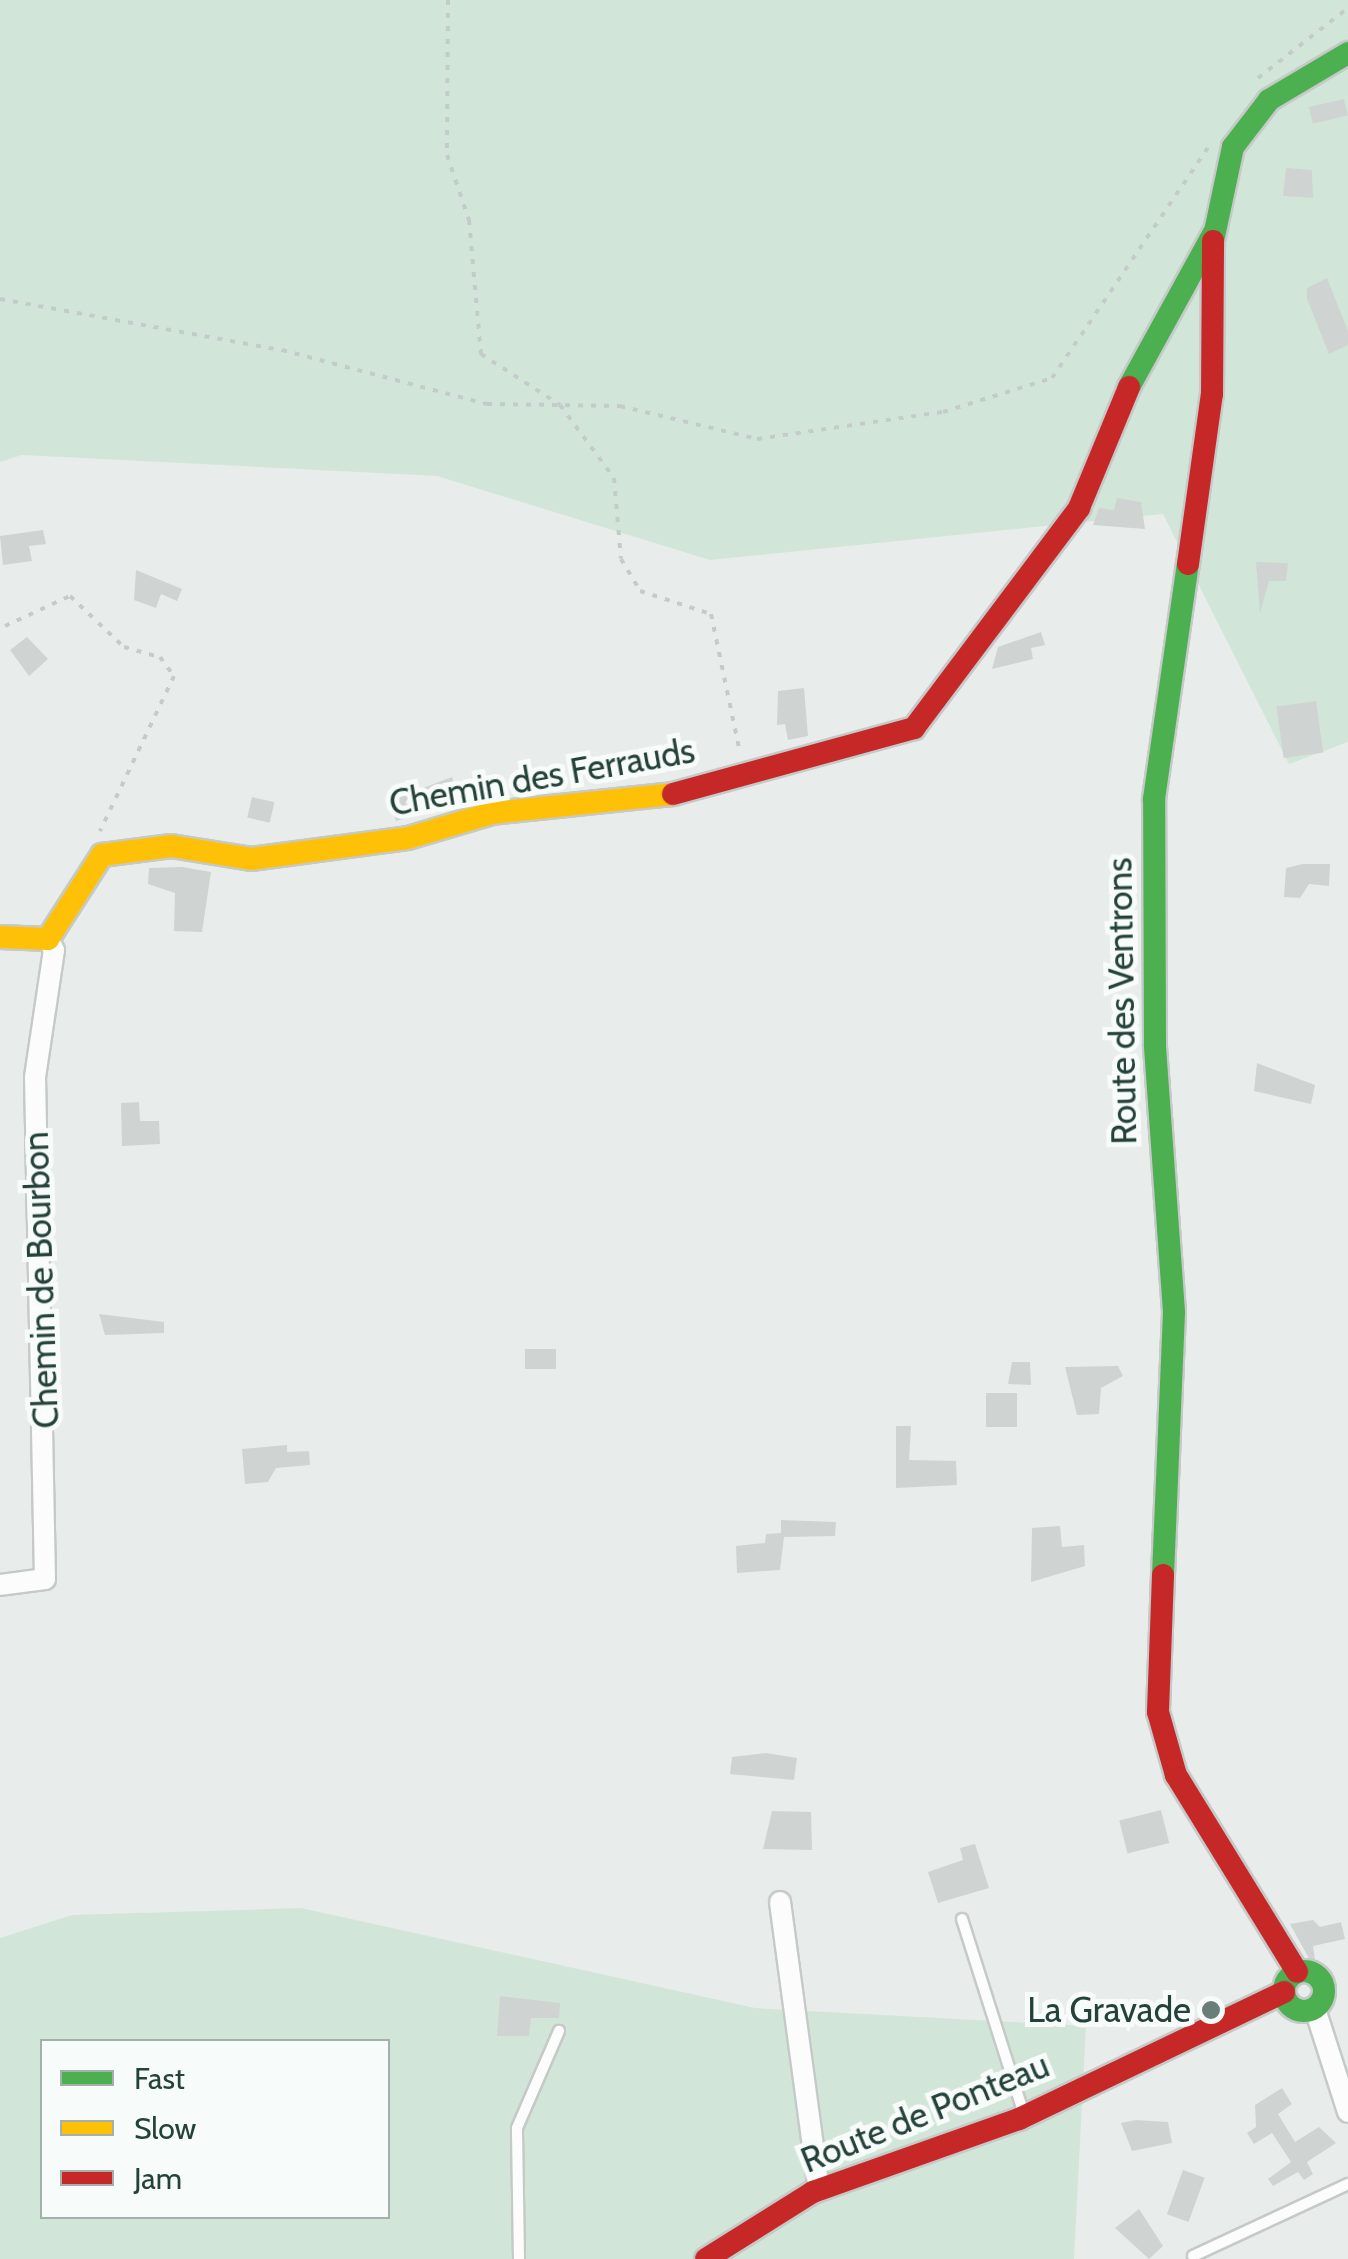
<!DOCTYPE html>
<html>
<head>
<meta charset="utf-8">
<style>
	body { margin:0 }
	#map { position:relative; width:1348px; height:2259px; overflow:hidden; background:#e8edeb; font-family:Cabin,sans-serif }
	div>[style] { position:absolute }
	.green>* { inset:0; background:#d1e6d8 }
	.building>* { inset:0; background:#cfd4d2; transform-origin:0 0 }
	.path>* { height:4px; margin-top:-2px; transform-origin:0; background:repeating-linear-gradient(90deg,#c3ccca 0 5px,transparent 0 13px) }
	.roads { filter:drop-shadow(2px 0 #c5cac8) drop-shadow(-2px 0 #c5cac8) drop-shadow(0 2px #c5cac8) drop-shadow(0 -2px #c5cac8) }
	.lane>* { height:10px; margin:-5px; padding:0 5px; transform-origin:5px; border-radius:5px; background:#fcfcfc }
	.street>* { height:20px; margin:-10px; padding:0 10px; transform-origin:10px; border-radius:10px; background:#fcfcfc }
	.fast>* { height:22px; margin:-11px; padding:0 11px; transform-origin:11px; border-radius:11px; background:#4caf50 }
	.fast>.ring { margin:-11px; padding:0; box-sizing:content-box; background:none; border:22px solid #4caf50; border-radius:50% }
	.slow>* { height:22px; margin:-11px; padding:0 11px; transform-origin:11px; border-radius:11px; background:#ffc107 }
	.jam>* { height:22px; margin:-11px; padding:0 11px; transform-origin:11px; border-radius:11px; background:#c62828 }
	.dots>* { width:28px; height:28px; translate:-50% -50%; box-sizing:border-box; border:5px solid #f7fbf9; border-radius:50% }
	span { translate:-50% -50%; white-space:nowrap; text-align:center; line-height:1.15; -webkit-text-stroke:10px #f7fbf9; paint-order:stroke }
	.street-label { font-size:35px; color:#24423a }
	.poi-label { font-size:35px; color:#24423a }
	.right { translate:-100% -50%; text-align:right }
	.legend { position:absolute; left:40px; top:2039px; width:350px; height:180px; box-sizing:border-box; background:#f7fbf9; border:2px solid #a3b1ad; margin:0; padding:12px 18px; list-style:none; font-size:30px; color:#24423a }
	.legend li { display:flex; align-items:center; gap:20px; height:50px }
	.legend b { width:50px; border:2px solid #a3b1ad }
</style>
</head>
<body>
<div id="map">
	<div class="green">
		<i style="clip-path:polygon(0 0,1348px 0,1348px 742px,1289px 764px,1163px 514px,710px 560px,437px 476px,22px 455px,0 462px)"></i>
		<i style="clip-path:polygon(evenodd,301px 1908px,755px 2008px,1086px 2026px,1074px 2259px,0 2259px,0 1938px,72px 1915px,301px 1908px,42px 2042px,388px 2042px,388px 2216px,42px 2216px,42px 2042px)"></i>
	</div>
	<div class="building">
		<i style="left:1344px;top:99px;width:17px;height:36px;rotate:77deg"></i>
		<i style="clip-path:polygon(1286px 168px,1312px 170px,1313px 198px,1283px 196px)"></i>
		<i style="clip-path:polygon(1327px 278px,1348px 331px,1348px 345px,1329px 354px,1307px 299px,1307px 288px)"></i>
		<i style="clip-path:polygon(1117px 498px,1141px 502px,1145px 529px,1093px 525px,1099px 508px,1114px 510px)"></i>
		<i style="clip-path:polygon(43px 530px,46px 544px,29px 546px,32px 561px,3px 565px,0 536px)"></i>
		<i style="clip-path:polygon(1256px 562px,1288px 563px,1286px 581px,1269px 581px,1260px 613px)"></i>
		<i style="clip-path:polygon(136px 570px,182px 589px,177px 601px,161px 594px,156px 608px,134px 600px)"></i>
		<i style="clip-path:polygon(1041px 632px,1045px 645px,1031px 648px,1033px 659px,992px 669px,998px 647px)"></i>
		<i style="clip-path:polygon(27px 637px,48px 659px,29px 676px,10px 650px)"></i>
		<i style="clip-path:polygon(804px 688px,808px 736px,788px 740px,785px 724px,777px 725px,778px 691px)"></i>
		<i style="left:1316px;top:701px;width:52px;height:40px;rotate:82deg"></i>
		<i style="clip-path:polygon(452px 777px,460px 803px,396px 821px,389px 801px)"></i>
		<i style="left:252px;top:797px;width:23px;height:21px;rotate:13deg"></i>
		<i style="clip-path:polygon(1303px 864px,1330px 864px,1329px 886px,1309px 884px,1300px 898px,1284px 897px,1286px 868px)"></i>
		<i style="clip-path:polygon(182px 867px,211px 872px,202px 932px,174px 931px,175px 893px,148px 884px,149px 868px)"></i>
		<i style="clip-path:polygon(1257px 1063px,1315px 1085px,1311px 1104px,1254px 1091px)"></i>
		<i style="clip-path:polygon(139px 1102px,140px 1121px,159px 1121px,160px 1144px,122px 1146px,121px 1103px)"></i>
		<i style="clip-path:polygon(99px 1314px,164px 1322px,164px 1333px,105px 1335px)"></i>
		<i style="left:525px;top:1349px;width:31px;height:20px"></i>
		<i style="clip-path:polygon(1012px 1362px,1030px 1362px,1031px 1385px,1008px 1384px)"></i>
		<i style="clip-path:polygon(1118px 1366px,1123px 1376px,1101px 1388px,1099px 1414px,1077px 1415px,1065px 1367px)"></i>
		<i style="left:1017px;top:1393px;width:34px;height:31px;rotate:90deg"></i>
		<i style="clip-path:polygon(896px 1426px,911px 1426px,909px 1460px,956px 1461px,957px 1485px,896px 1488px)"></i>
		<i style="clip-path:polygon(287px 1445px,287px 1452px,309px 1451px,310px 1465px,276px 1468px,268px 1482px,245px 1484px,242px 1449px)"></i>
		<i style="clip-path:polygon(781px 1520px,836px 1522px,835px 1536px,784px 1537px,780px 1570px,737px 1573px,736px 1546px,765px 1543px,766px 1534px,781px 1533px)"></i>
		<i style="clip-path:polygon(1060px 1526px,1062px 1547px,1084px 1545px,1085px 1566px,1031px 1582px,1032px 1528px)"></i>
		<i style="clip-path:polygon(766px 1753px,797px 1758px,794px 1780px,730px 1774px,732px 1757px)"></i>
		<i style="left:1161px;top:1810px;width:34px;height:43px;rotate:76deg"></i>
		<i style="clip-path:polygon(772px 1811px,811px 1812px,812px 1850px,763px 1849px)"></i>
		<i style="clip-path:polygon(975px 1844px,989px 1888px,938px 1903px,928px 1872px,963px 1860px,960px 1848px)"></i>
		<i style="clip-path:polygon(1313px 1920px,1320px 1927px,1341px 1922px,1345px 1939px,1313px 1946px,1317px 1973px,1290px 1924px)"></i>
		<i style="clip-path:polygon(500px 1996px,560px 2003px,559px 2018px,531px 2018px,529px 2036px,497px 2036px)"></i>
		<i style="clip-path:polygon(1282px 2088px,1292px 2104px,1278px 2114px,1295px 2142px,1319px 2127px,1336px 2143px,1307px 2162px,1313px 2174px,1304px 2180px,1298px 2172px,1273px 2186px,1268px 2179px,1291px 2162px,1272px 2133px,1254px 2144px,1247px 2133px,1256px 2127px,1255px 2105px)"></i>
		<i style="clip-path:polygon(1136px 2120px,1168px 2122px,1172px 2143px,1132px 2151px,1121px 2123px)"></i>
		<i style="left:1183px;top:2170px;width:23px;height:47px;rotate:20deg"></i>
		<i style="clip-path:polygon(1139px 2209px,1163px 2246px,1149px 2259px,1115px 2228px)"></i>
	</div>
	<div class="path">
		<i style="left:448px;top:0;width:155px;rotate:90.4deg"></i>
		<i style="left:447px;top:155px;width:69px;rotate:71.3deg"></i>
		<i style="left:469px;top:220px;width:135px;rotate:84.9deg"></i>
		<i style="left:481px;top:354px;width:94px;rotate:32.8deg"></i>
		<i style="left:560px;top:405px;width:91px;rotate:53.5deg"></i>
		<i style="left:614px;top:478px;width:81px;rotate:85.1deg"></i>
		<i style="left:621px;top:559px;width:37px;rotate:59deg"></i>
		<i style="left:640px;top:591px;width:75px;rotate:17.9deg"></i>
		<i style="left:711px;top:614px;width:137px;rotate:78.2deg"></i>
		<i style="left:1258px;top:78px;width:114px;rotate:-37.9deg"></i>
		<i style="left:0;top:299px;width:287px;rotate:10.3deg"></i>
		<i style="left:282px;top:350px;width:212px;rotate:14.8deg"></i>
		<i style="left:487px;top:404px;width:133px;rotate:0.9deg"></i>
		<i style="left:620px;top:406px;width:141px;rotate:13.5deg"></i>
		<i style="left:757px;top:439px;width:188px;rotate:-8.3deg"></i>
		<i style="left:943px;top:412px;width:114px;rotate:-17.3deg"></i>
		<i style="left:1052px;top:378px;width:280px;rotate:-55.9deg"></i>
		<i style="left:5px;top:626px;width:72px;rotate:-24.8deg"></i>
		<i style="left:70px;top:596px;width:74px;rotate:43.4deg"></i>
		<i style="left:124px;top:647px;width:37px;rotate:16deg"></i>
		<i style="left:160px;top:657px;width:24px;rotate:54deg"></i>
		<i style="left:174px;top:676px;width:172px;rotate:115.5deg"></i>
	</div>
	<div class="roads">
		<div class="lane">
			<i style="left:962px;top:1919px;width:201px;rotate:72.4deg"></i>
			<i style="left:1193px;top:2256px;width:171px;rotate:-24.9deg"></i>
			<i style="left:519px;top:2259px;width:131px;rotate:-90.9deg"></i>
			<i style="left:517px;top:2128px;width:106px;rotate:-66.6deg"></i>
		</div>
		<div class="street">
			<i style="left:0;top:1585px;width:45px;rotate:-7.6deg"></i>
			<i style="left:45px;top:1579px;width:502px;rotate:-91.14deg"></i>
			<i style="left:35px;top:1077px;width:128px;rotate:-81.5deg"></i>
			<i style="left:54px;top:950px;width:13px;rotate:-119deg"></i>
			<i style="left:780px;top:1902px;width:291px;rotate:82.3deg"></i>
			<i style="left:1315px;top:2009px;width:108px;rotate:72.2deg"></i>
		</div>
		<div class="fast">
			<i style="left:1213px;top:241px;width:96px;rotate:-78deg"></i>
			<i style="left:1233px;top:147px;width:59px;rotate:-52.5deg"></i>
			<i style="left:1269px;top:100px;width:92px;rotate:-30.7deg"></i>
			<i style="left:1129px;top:387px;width:175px;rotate:-61.2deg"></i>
			<i style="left:1163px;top:1575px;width:263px;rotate:-87.6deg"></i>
			<i style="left:1174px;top:1312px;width:268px;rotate:-94.1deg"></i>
			<i style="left:1155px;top:1045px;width:246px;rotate:-90.2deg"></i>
			<i style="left:1154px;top:799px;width:237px;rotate:-81.8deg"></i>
			<i class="ring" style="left:1284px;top:1971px;width:18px;height:18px"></i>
		</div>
		<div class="slow">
			<i style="left:0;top:937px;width:48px;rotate:2.4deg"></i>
			<i style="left:48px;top:939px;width:100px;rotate:-57.3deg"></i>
			<i style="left:102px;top:855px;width:70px;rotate:-7.4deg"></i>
			<i style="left:171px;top:846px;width:81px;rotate:9.2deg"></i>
			<i style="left:251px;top:859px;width:158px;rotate:-7.6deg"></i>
			<i style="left:408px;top:838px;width:88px;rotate:-16.6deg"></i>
			<i style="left:492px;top:813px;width:182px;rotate:-6deg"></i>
		</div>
		<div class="jam">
			<i style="left:1188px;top:564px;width:172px;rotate:-82deg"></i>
			<i style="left:1212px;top:394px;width:153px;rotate:-89.6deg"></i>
			<i style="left:673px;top:794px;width:250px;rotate:-15.3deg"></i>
			<i style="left:914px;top:728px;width:275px;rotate:-53.1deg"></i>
			<i style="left:1079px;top:508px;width:131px;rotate:-67.5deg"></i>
			<i style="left:1163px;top:1575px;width:137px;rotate:92.1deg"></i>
			<i style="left:1158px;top:1712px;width:66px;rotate:74.1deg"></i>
			<i style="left:1176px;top:1775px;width:231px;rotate:58.4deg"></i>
			<i style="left:706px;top:2259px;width:126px;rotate:-32.1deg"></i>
			<i style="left:813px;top:2192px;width:219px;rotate:-19.5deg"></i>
			<i style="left:1019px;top:2119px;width:294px;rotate:-25.6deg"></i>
		</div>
	</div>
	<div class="dots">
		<i style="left:1211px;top:2010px;background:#697e78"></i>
	</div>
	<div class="street-label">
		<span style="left:542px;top:777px;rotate:-10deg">Chemin des Ferrauds</span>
		<span style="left:1122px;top:1001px;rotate:-91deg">Route des Ventrons</span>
		<span style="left:41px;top:1280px;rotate:-92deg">Chemin de Bourbon</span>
		<span style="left:925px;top:2113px;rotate:-22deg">Route de Ponteau</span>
	</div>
	<div class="poi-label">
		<span class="right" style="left:1191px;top:2010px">La Gravade</span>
	</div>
	<ul class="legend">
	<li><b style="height:12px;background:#4caf50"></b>Fast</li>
	<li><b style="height:12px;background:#ffc107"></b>Slow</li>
	<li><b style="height:12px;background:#c62828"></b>Jam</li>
	</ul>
</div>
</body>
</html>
